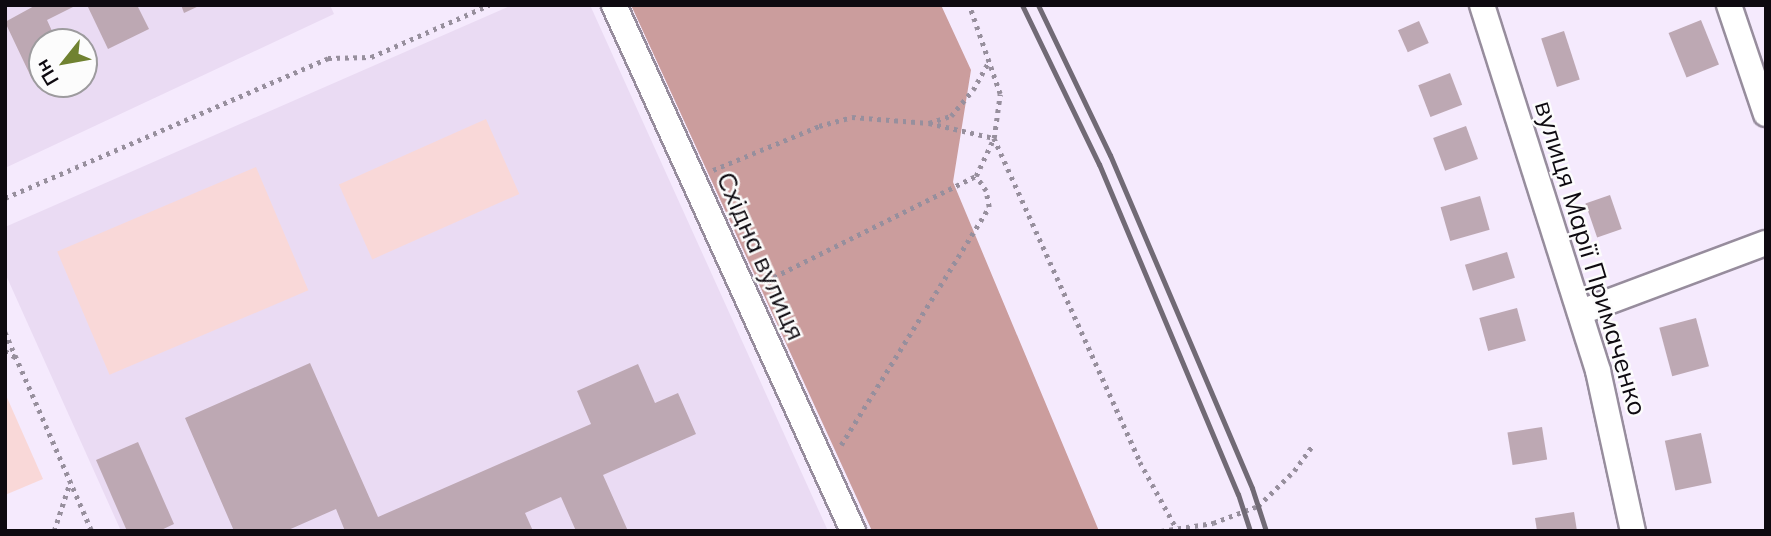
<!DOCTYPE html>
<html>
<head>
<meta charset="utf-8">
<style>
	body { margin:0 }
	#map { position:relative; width:1771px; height:536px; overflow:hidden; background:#f5eafd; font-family:Mulish,sans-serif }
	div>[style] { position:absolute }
	.built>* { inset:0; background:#eadbf3 }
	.green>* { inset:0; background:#f9d8d8; transform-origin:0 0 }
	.forest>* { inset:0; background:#cb9d9d }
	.building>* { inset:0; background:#bda8b3; transform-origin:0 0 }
	.path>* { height:4.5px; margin-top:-2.25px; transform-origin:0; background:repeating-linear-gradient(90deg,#978f9d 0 3.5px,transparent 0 8.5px) }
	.roads { filter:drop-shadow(2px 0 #978d9d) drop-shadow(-2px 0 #978d9d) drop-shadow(0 2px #978d9d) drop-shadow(0 -2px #978d9d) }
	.street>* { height:24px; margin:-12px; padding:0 12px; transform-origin:12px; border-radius:12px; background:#fff }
	.rail>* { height:5px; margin:-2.5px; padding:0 2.5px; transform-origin:2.5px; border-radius:2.5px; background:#716a75 }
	span { translate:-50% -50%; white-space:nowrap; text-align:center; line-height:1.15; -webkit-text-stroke:5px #fcfcfc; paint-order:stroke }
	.street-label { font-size:26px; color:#0e0a10 }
	.frame { position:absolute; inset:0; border:7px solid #0e0a10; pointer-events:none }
	.north { position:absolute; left:28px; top:28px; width:70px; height:70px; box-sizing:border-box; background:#fcfcfc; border:2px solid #9d9b9e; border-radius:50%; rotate:239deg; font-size:19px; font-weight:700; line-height:28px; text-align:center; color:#0e0a10 }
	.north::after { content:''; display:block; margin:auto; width:24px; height:32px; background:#708231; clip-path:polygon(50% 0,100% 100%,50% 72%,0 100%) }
</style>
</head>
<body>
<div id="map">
	<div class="built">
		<i style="clip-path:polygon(evenodd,5px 5px,330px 5px,334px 14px,5px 168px,5px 5px,42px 42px,84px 42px,84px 84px,42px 84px,42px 42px)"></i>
		<i style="clip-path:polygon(512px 5px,590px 5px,828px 531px,121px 531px,5px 273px,5px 227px)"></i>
	</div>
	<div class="green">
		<i style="left:486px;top:119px;width:82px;height:161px;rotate:66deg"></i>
		<i style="left:256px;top:167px;width:134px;height:216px;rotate:67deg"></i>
		<i style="clip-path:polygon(5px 393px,43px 479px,5px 495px)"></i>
	</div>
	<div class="forest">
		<i style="clip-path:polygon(631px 5px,941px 5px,971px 70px,953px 182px,1099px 531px,872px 531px)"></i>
	</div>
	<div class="building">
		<i style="clip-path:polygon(36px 5px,77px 5px,47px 20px,57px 42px,42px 42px,42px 74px,32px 79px,5px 22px)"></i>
		<i style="clip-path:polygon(87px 5px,137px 5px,149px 29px,108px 49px)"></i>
		<i style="clip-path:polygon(181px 5px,201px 5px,184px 13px)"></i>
		<i style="left:1701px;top:20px;width:48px;height:35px;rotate:68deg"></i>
		<i style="left:1419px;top:21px;width:24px;height:23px;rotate:66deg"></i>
		<i style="left:1564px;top:31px;width:51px;height:24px;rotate:72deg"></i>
		<i style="left:1450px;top:73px;width:34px;height:34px;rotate:69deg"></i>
		<i style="left:1466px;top:126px;width:35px;height:35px;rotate:70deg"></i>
		<i style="left:1610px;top:195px;width:36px;height:26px;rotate:71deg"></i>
		<i style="left:1480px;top:196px;width:35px;height:41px;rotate:74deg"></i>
		<i style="left:1507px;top:252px;width:27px;height:44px;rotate:73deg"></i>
		<i style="left:1517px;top:308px;width:34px;height:39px;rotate:75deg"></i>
		<i style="left:1696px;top:318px;width:50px;height:38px;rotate:75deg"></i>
		<i style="clip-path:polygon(310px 363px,378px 517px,591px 424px,577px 391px,638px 364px,655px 403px,678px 393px,696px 434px,603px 475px,628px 531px,576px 531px,561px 497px,525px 513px,533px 531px,345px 531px,336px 509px,286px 531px,234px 531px,185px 418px)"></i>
		<i style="left:1542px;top:427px;width:33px;height:35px;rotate:81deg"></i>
		<i style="left:1701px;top:433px;width:51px;height:37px;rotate:78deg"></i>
		<i style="clip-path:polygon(138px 442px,174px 524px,159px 531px,127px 531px,96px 460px)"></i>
		<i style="clip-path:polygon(1574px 512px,1577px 531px,1537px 531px,1535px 518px)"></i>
	</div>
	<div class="path">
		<i style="left:929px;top:123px;width:23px;rotate:-18deg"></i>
		<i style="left:951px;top:116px;width:34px;rotate:-50deg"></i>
		<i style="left:973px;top:90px;width:33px;rotate:-61deg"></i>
		<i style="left:713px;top:170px;width:115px;rotate:-22.5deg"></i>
		<i style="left:819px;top:126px;width:34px;rotate:-15deg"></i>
		<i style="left:852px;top:117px;width:77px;rotate:4.5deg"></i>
		<i style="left:929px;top:123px;width:67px;rotate:13deg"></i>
		<i style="left:994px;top:138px;width:355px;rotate:65.7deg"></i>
		<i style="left:1140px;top:462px;width:79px;rotate:61.2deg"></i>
		<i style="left:5px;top:198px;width:352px;rotate:-23.4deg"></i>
		<i style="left:328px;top:58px;width:43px;rotate:-1.3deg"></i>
		<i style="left:371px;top:57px;width:129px;rotate:-23.8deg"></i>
		<i style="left:766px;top:281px;width:235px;rotate:-26.6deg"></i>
		<i style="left:976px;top:176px;width:42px;rotate:-64.7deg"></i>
		<i style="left:994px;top:138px;width:44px;rotate:-82.2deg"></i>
		<i style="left:1000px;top:94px;width:94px;rotate:-109.2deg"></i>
		<i style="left:5px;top:332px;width:217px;rotate:66.4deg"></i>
		<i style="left:5px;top:351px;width:14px;rotate:30deg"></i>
		<i style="left:841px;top:445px;width:280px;rotate:-58.1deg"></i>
		<i style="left:989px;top:207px;width:16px;rotate:-101deg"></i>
		<i style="left:986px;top:191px;width:18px;rotate:-124deg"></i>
		<i style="left:54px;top:531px;width:52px;rotate:-71.9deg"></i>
		<i style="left:1161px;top:531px;width:53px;rotate:-8.7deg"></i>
		<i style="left:1213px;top:523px;width:48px;rotate:-20.7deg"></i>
		<i style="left:1258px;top:506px;width:50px;rotate:-44.2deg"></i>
		<i style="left:1294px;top:471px;width:32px;rotate:-54deg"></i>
	</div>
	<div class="roads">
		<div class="street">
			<i style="left:614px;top:5px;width:578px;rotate:65.56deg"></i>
			<i style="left:1482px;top:5px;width:384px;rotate:72.4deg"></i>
			<i style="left:1598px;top:371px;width:164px;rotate:77.7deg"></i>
			<i style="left:1729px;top:5px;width:115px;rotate:71.3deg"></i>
			<i style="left:1581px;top:312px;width:197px;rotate:-20.5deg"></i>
		</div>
	</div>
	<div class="rail">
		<i style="left:1022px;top:5px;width:177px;rotate:64.2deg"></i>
		<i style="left:1099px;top:164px;width:358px;rotate:67.2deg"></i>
		<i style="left:1238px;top:494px;width:39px;rotate:72deg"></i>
		<i style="left:1038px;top:5px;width:166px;rotate:64.4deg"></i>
		<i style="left:1110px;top:155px;width:362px;rotate:66.9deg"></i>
		<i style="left:1252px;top:488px;width:45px;rotate:72deg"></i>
	</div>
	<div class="street-label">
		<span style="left:761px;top:256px;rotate:66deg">Східна вулиця</span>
		<span style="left:1591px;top:258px;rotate:73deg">вулиця Марії Примаченко</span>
	</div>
	<div class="frame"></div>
	<div class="north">Пн</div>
</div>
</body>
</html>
